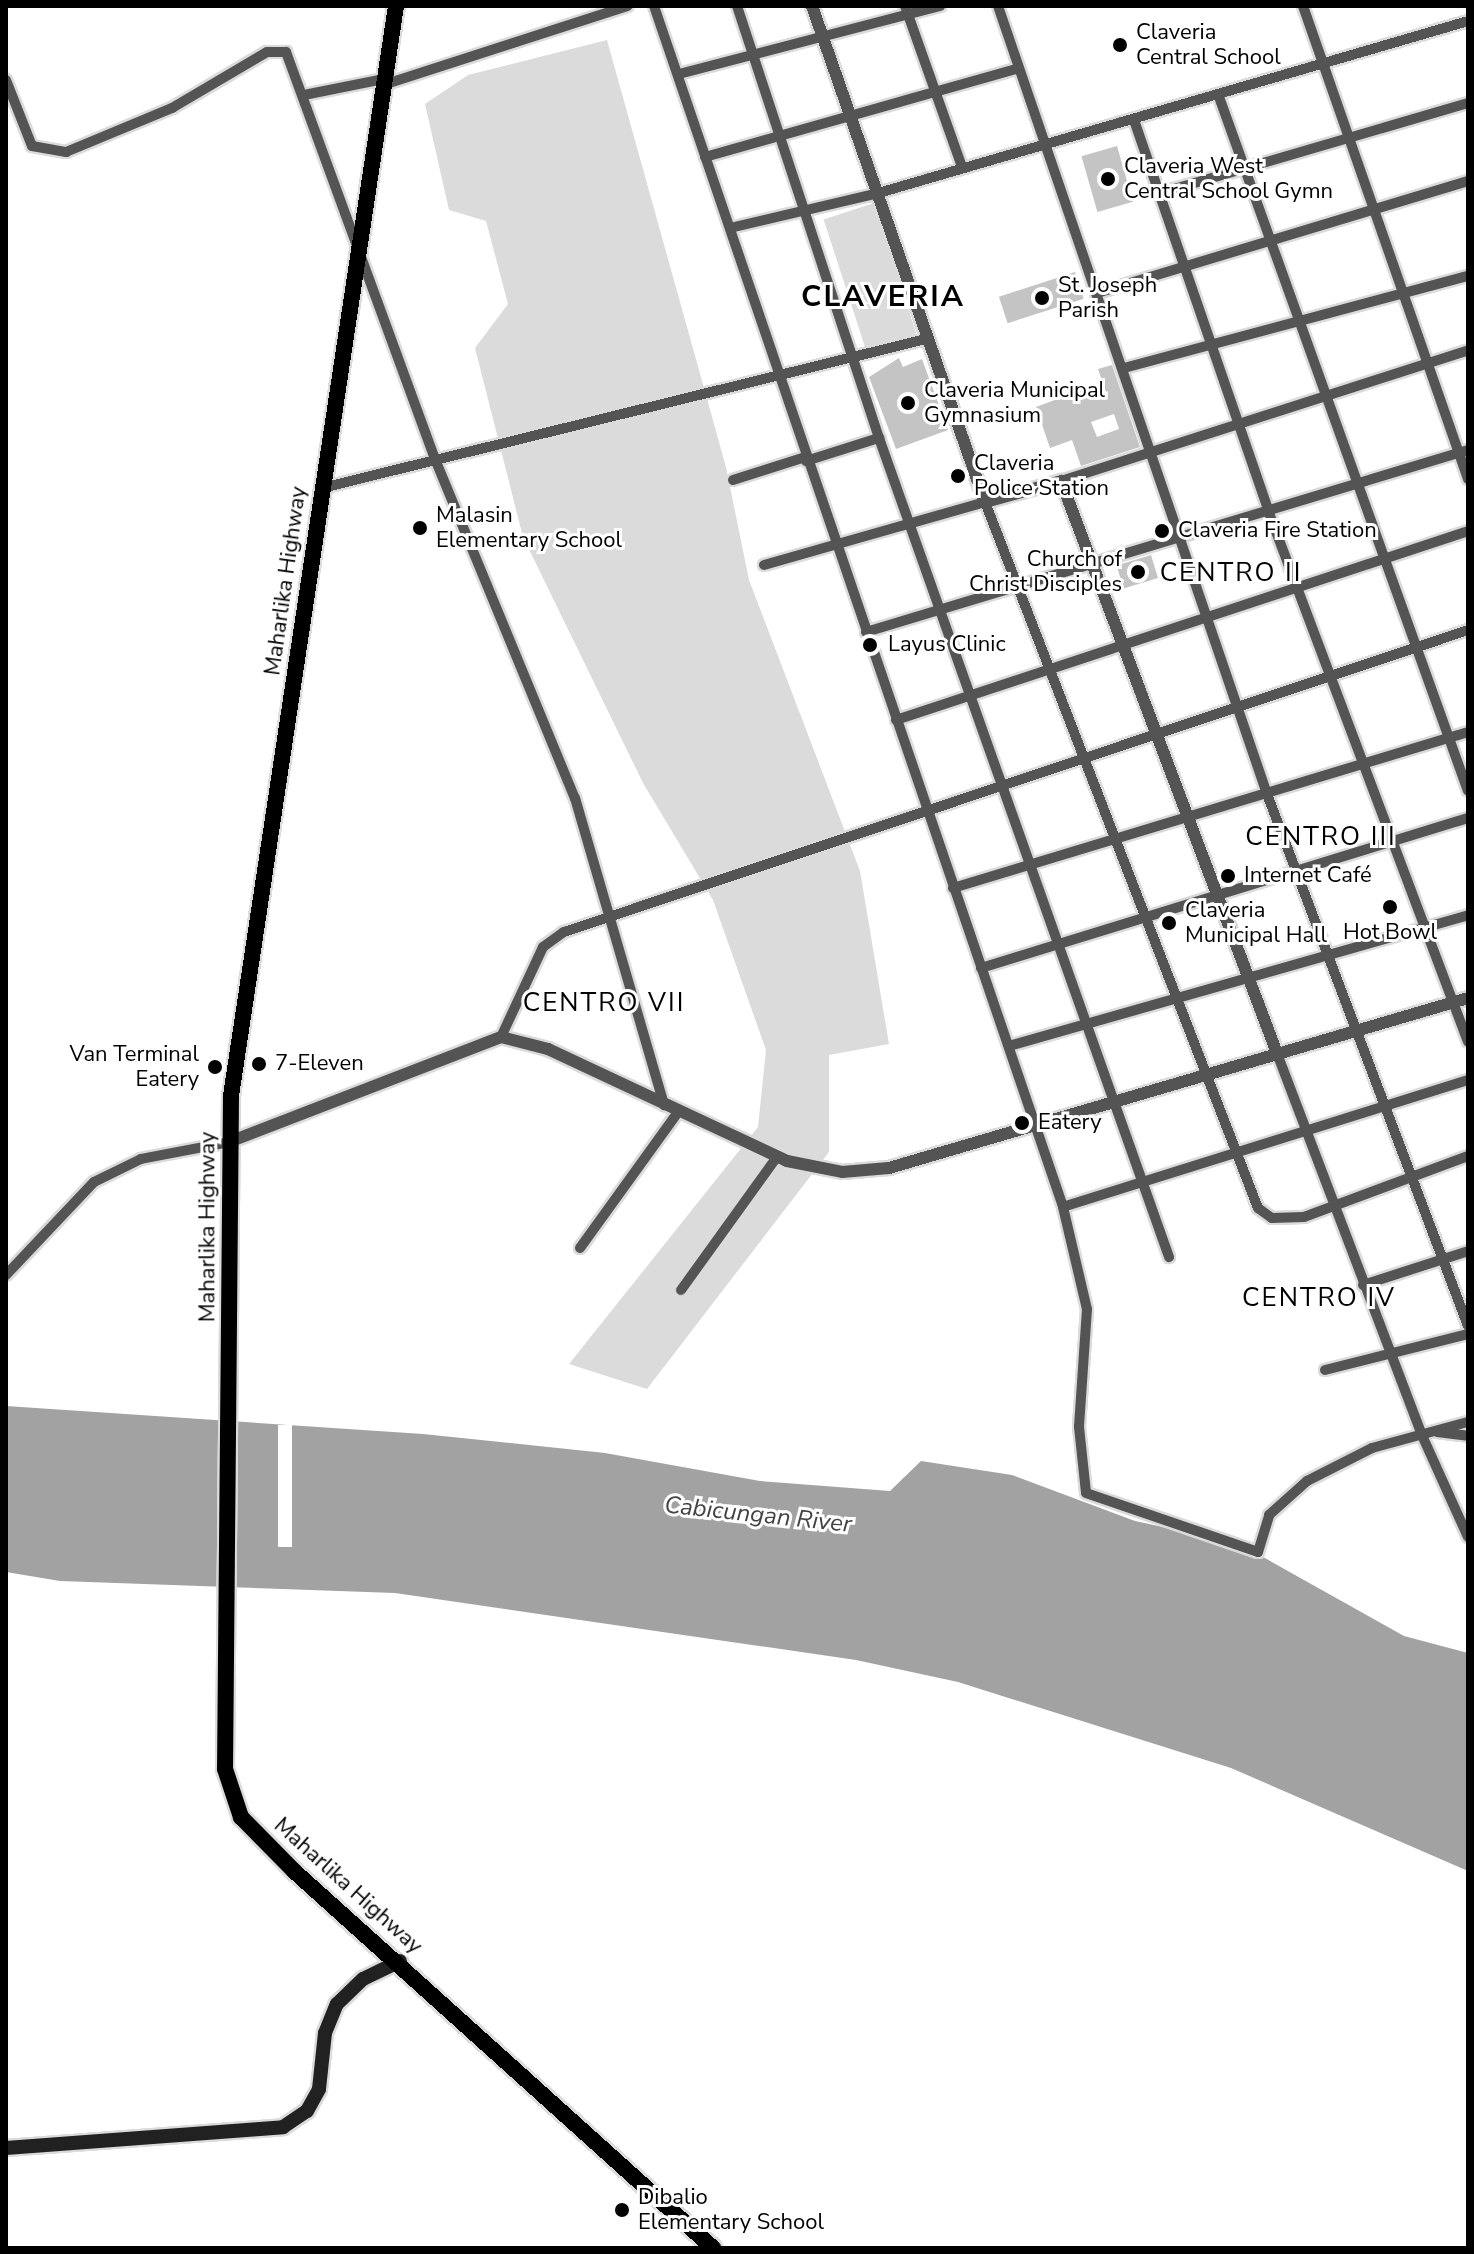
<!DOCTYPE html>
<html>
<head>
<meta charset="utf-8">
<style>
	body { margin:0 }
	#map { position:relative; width:1474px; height:2254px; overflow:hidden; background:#fff; font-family:"Nunito Sans",sans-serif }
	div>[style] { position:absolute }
	.green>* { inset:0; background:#dbdbdb; transform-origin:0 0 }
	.water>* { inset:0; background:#a2a2a2 }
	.pier>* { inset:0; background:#fff; transform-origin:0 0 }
	.building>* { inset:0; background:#c4c4c4; transform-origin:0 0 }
	.roads { filter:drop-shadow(2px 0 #dbdbdb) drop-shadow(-2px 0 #dbdbdb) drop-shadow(0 2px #dbdbdb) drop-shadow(0 -2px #dbdbdb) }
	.minor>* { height:10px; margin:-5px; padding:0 5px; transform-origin:5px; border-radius:5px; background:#545454 }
	.tertiary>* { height:12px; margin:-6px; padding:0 6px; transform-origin:6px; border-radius:6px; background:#545454 }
	.secondary>* { height:14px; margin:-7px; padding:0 7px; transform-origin:7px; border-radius:7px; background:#212121 }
	.trunk>* { height:16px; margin:-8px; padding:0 8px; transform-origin:8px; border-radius:8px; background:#000 }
	.dots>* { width:22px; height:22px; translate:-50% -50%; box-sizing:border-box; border:4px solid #fff; border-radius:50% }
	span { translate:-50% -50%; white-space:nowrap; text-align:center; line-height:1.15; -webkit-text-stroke:6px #fff; paint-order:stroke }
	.poi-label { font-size:22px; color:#000 }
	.left { translate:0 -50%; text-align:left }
	.right { translate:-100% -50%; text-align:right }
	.street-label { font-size:22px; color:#000 }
	.water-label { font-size:24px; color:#434343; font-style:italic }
	.quarter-label { font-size:26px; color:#000; letter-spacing:2px }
	.district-label { font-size:30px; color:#000; font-weight:700; letter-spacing:2px }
	.frame { position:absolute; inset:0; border:8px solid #000; pointer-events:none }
</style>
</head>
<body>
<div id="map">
	<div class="green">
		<i style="clip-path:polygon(607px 40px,726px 467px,749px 580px,860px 871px,889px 1044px,829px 1055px,829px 1152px,647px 1389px,569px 1364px,758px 1127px,766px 1050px,713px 900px,643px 783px,523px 537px,475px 348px,508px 304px,486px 221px,449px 210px,425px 104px,468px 75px)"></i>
		<i style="left:874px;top:203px;width:137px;height:53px;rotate:72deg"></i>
	</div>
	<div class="water">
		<i style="clip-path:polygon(6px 1406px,423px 1434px,605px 1453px,760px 1481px,890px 1491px,921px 1461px,1012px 1475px,1135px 1521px,1238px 1543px,1404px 1636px,1468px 1653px,1468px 1871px,1231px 1768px,958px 1682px,856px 1660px,395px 1593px,60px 1581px,6px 1572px)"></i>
	</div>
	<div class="pier">
		<i style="left:278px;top:1425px;width:14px;height:122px"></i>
	</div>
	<div class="building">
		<i style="left:1117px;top:146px;width:58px;height:37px;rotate:74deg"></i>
		<i style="left:1075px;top:272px;width:28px;height:80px;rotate:72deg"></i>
		<i style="clip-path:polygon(899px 358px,903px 367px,922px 359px,948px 430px,896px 449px,869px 377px)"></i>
		<i style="clip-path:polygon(evenodd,1112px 365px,1140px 447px,1081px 466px,1072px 440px,1050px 448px,1036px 407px,1087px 388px,1091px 398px,1106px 392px,1098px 369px,1112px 365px,1114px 414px,1119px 429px,1097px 437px,1091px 422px,1114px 414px)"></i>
		<i style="left:1151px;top:555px;width:24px;height:36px;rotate:73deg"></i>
	</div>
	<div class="roads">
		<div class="minor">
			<i style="left:654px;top:6px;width:1269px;rotate:71.19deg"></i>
			<i style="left:737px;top:6px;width:455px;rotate:71.8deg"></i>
			<i style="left:879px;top:438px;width:869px;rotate:70.5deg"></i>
			<i style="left:905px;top:6px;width:171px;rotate:70.5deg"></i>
			<i style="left:998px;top:6px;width:833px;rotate:71.15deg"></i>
			<i style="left:1267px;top:794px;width:569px;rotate:69.3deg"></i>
			<i style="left:1303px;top:6px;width:501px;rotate:70.77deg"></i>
			<i style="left:679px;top:74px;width:270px;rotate:-14.6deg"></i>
			<i style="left:6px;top:80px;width:71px;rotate:68.5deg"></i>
			<i style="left:32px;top:146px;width:35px;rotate:10deg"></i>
			<i style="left:66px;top:152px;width:115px;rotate:-22.5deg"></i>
			<i style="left:172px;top:108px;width:110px;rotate:-30.5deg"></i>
			<i style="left:267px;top:52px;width:19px"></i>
			<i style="left:286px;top:52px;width:433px;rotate:69.9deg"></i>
			<i style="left:435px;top:459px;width:367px;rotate:67.6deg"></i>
			<i style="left:575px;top:798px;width:320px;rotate:73.8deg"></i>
			<i style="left:383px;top:85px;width:257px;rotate:-17.9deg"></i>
			<i style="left:1218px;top:94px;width:740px;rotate:70.27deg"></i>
			<i style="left:304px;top:95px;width:82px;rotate:-11.3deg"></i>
			<i style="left:1134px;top:120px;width:416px;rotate:71deg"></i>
			<i style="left:1269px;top:513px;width:565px;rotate:69.38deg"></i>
			<i style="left:705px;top:157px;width:326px;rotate:-15.8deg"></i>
			<i style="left:1157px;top:194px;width:324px;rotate:-16.3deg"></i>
			<i style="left:730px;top:228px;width:149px;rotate:-13.2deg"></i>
			<i style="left:875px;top:194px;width:618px;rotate:-16.26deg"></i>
			<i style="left:1097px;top:293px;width:388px;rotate:-16.8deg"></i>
			<i style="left:1124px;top:368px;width:356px;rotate:-15deg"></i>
			<i style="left:806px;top:461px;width:77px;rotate:-17.5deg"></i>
			<i style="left:733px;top:480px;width:76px;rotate:-17.7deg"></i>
			<i style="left:1061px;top:481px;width:428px;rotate:-17.8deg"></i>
			<i style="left:322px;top:488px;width:622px;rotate:-13.86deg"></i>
			<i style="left:764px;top:565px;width:230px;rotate:-15.9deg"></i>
			<i style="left:985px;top:502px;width:757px;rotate:68.86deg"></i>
			<i style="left:1258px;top:1208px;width:17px;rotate:36deg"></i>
			<i style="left:1272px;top:1218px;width:32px;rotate:-2deg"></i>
			<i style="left:1304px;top:1217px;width:175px;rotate:-20.4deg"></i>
			<i style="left:866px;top:632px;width:629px;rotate:-16.82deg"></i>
			<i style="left:896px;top:720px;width:602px;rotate:-18.28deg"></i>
			<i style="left:953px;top:888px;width:538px;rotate:-16.85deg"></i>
			<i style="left:981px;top:968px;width:510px;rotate:-17.12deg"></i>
			<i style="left:501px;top:1037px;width:99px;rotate:-65deg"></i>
			<i style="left:543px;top:947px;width:26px;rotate:-36deg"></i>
			<i style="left:564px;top:932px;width:953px;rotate:-18.47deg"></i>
			<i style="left:1009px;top:1046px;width:477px;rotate:-15.9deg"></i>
			<i style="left:1278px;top:1056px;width:403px;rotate:69.2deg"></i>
			<i style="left:1421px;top:1433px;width:114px;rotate:65.7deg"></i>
			<i style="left:1468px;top:1080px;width:424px;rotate:162.6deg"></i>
			<i style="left:1063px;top:1207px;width:105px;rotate:76.8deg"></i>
			<i style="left:1087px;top:1309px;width:118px;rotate:93.9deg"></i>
			<i style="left:1079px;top:1427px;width:66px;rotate:83.9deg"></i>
			<i style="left:1086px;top:1493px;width:182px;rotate:18.9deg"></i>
			<i style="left:1258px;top:1552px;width:39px;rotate:-73deg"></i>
			<i style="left:1269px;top:1515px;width:51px;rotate:-41.8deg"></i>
			<i style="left:1307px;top:1481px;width:73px;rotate:-26.9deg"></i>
			<i style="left:1372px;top:1448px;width:99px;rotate:-15.2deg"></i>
			<i style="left:580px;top:1248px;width:168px;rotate:-54.2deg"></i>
			<i style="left:6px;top:1275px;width:128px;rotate:-46.6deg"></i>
			<i style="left:94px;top:1182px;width:52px;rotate:-26.1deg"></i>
			<i style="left:141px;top:1159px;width:90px;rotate:-10.9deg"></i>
			<i style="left:1363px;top:1285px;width:110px;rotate:-17.9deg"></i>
			<i style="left:681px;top:1290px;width:164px;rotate:-54.2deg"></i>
			<i style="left:1325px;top:1370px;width:147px;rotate:-14.1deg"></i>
			<i style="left:1437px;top:1432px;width:31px;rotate:7deg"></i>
		</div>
		<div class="tertiary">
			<i style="left:812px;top:6px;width:525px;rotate:70.77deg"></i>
			<i style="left:985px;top:502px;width:79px;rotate:-15.4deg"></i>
			<i style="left:1061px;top:481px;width:615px;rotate:69.32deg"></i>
			<i style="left:229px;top:1142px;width:292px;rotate:-21.1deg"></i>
			<i style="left:501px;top:1037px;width:49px;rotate:14.3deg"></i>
			<i style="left:548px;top:1049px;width:264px;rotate:25.1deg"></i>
			<i style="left:787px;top:1161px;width:56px;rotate:11.3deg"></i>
			<i style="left:842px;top:1172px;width:47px;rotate:-4.9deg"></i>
			<i style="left:889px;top:1168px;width:603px;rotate:-16.36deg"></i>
		</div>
		<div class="secondary">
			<i style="left:6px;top:2148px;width:278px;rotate:-4.3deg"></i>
			<i style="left:283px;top:2127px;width:29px;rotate:-34deg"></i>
			<i style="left:307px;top:2111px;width:25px;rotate:-61deg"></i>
			<i style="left:319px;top:2089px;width:56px;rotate:-83.9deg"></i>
			<i style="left:325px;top:2033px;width:31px;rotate:-68deg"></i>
			<i style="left:337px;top:2004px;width:36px;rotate:-44deg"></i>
			<i style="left:363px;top:1979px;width:41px;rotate:-25.9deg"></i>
		</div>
		<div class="trunk">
			<i style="left:396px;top:6px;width:1102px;rotate:98.61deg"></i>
			<i style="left:231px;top:1096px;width:673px;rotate:90.51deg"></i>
			<i style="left:225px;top:1769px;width:51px;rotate:71.6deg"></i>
			<i style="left:241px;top:1817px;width:76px;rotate:45.5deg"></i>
			<i style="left:294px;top:1871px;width:564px;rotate:41.98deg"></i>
		</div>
	</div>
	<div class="dots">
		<i style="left:1120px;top:45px;background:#000"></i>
		<i style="left:1108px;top:179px;background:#000"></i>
		<i style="left:1042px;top:298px;background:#000"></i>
		<i style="left:908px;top:403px;background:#000"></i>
		<i style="left:958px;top:476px;background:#000"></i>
		<i style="left:420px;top:528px;background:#000"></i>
		<i style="left:1162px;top:531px;background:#000"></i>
		<i style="left:1138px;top:572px;background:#000"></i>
		<i style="left:870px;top:645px;background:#000"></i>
		<i style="left:1228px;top:876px;background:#000"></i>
		<i style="left:1390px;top:907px;background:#000"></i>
		<i style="left:1169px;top:923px;background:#000"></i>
		<i style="left:259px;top:1064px;background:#000"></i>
		<i style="left:215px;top:1067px;background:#000"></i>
		<i style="left:1022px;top:1123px;background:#000"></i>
		<i style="left:622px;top:2210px;background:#000"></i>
	</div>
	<div class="poi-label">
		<span class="left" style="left:1136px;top:45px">Claveria<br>Central School</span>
		<span class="left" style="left:1124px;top:179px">Claveria West<br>Central School Gymn</span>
		<span class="left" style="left:1058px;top:298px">St. Joseph<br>Parish</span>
		<span class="left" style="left:924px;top:403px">Claveria Municipal<br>Gymnasium</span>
		<span class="left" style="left:974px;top:476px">Claveria<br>Police Station</span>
		<span class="left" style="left:436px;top:528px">Malasin<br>Elementary School</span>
		<span class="left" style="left:1178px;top:531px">Claveria Fire Station</span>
		<span class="right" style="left:1122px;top:572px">Church of<br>Christ Disciples</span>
		<span class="left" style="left:888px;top:645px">Layus Clinic</span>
		<span class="left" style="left:1244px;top:876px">Internet Café</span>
		<span class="left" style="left:1185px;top:923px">Claveria<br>Municipal Hall</span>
		<span style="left:1390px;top:933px">Hot Bowl</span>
		<span class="right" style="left:199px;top:1067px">Van Terminal<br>Eatery</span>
		<span class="left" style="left:275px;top:1064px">7-Eleven</span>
		<span class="left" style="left:1038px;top:1123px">Eatery</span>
		<span class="left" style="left:638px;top:2210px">Dibalio<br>Elementary School</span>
	</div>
	<div class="street-label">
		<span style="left:286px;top:581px;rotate:-82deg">Maharlika Highway</span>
		<span style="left:208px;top:1227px;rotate:-90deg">Maharlika Highway</span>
		<span style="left:348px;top:1886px;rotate:42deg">Maharlika Highway</span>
	</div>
	<div class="water-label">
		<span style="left:758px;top:1515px;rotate:6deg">Cabicungan River</span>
	</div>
	<div class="quarter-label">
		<span style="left:1231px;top:573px">CENTRO II</span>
		<span style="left:1321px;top:837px">CENTRO III</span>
		<span style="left:604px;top:1003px">CENTRO VII</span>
		<span style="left:1319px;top:1298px">CENTRO IV</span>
	</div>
	<div class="district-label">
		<span style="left:883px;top:297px">CLAVERIA</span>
	</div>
	<div class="frame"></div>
</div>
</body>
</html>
